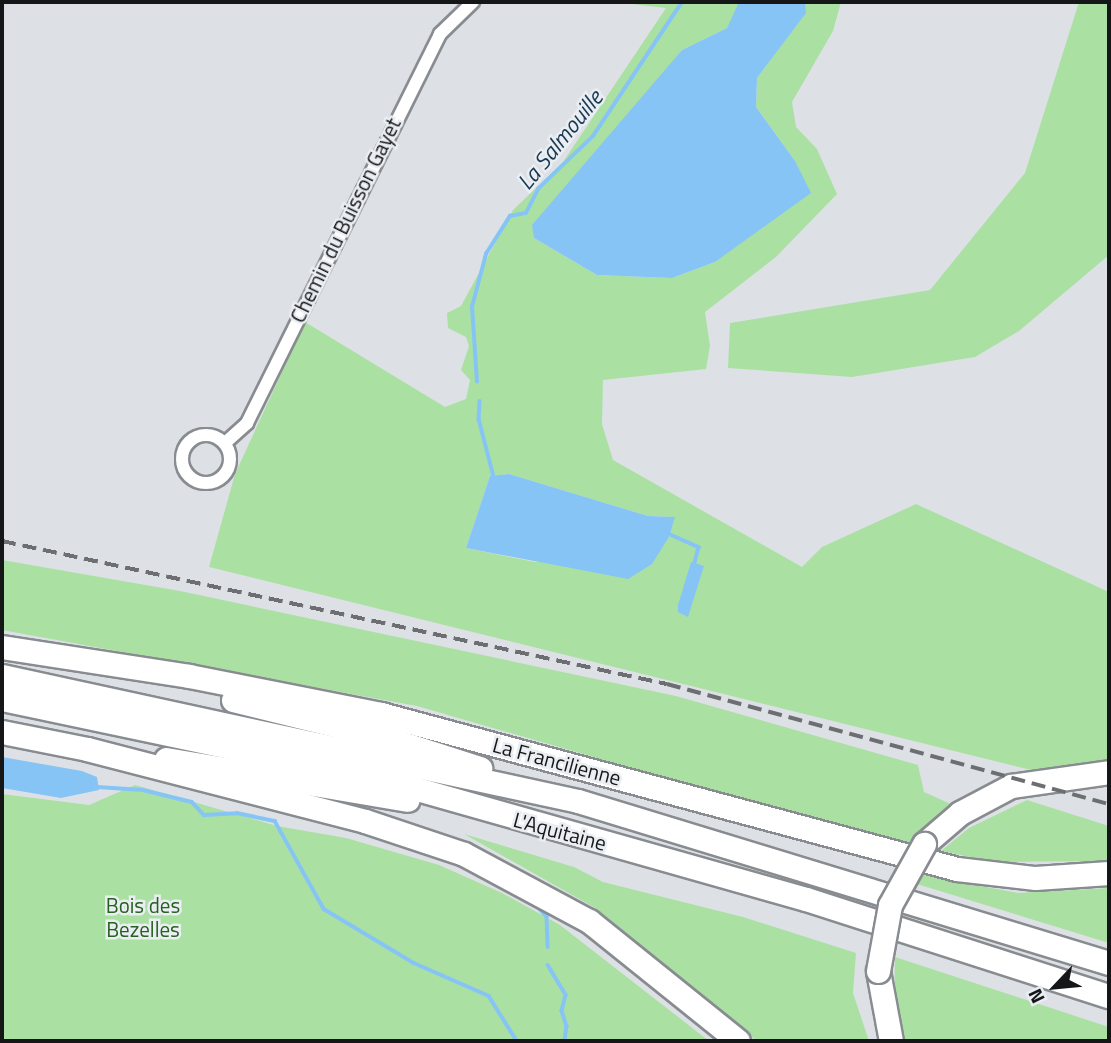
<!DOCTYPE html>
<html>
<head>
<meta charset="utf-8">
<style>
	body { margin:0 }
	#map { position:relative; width:1111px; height:1043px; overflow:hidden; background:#dde1e6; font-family:"Titillium Web",sans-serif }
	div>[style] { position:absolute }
	.green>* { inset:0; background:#abe0a3 }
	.water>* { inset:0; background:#87c4f6 }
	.stream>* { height:3.5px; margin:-1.75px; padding:0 1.75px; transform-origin:1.75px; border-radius:1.75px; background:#87c4f6 }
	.roads { filter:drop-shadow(2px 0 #888c90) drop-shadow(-2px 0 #888c90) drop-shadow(0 2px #888c90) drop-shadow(0 -2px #888c90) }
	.street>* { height:12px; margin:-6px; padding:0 6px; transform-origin:6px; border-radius:6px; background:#fff }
	.street>.ring { margin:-6px; padding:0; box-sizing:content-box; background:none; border:12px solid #fff; border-radius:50% }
	.highway>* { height:23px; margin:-11.5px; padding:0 11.5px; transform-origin:11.5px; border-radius:11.5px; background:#fff }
	.rail>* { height:3.5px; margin-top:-1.75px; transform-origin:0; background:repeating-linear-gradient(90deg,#6c6e71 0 14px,transparent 0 21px) }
	.bridges { filter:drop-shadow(2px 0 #888c90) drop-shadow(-2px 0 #888c90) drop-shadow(0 2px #888c90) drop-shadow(0 -2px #888c90) }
	.highway-bridge>* { height:23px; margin:-11.5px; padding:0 11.5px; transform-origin:11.5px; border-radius:11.5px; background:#fff }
	span { translate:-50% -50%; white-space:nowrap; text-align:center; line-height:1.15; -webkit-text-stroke:5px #eaeef3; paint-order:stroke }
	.street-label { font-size:21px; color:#151618 }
	.park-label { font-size:21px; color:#25621d }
	.water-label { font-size:23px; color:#183952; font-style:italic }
	.frame { position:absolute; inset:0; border:4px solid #151618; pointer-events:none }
	.north { position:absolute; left:1020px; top:952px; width:70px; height:70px; -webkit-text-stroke:5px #eaeef3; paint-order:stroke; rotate:244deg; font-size:19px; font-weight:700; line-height:28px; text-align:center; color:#151618 }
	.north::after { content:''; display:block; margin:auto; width:24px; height:32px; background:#151618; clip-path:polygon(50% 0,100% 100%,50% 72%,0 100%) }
</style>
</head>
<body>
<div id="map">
	<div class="green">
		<i style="clip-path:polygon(evenodd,614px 2px,739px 2px,740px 6px,727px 28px,682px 50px,534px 238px,597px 275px,672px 278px,715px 262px,795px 161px,756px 107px,757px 78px,805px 13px,805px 2px,841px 2px,833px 31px,792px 102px,796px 127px,817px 149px,837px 194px,776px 257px,705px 312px,710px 346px,706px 369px,603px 380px,602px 424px,613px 460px,802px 567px,822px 547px,916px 504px,1109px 592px,1109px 761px,1035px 771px,209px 567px,235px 474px,305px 322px,445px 407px,466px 399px,470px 380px,461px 370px,469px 346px,466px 337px,448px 328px,447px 313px,461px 306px,513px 210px,563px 162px,666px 8px,614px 2px,509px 474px,648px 516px,674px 517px,669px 537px,535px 562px,466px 548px,490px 476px,509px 474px)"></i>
		<i style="clip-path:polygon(1079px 2px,1109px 2px,1109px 255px,1019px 331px,975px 357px,852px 377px,728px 368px,730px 323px,930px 290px,1025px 173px)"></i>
		<i style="clip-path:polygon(2px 560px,180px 591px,676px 696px,918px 765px,924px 792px,951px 804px,908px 848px,417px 706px,2px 630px)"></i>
		<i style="clip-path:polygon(135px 785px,277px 826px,346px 838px,439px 865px,502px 893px,560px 925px,709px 1041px,2px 1041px,2px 794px,89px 805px)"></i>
		<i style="clip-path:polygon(1027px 800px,1109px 826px,1109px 861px,994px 862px,941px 851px,969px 828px)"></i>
		<i style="clip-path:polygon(464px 834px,574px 867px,603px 882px,743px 917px,856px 953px,853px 993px,869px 1041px,757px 1041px,597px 909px)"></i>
		<i style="clip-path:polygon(923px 875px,1018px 893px,1109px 888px,1109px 943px,917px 884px)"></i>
		<i style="clip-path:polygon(895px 957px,1109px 1027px,1109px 1041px,906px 1041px,894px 1011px)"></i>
	</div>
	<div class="water">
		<i style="clip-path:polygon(739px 2px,805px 2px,806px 13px,757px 78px,756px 107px,795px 161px,811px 193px,715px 262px,672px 278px,597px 275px,534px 238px,532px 225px,682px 50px,727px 28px)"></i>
		<i style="clip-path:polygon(509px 474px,648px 516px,675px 517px,669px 537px,652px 564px,628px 579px,466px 548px,490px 476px)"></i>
		<i style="clip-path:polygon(691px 562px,704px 566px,688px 617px,678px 612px,678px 605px)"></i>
		<i style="clip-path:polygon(2px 757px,82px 771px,97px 777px,99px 790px,61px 798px,2px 788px)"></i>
	</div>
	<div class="stream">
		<i style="left:477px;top:382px;width:75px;rotate:-93.8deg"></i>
		<i style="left:472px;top:307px;width:55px;rotate:-75.2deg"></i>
		<i style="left:486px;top:254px;width:45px;rotate:-57.7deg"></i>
		<i style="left:510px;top:216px;width:16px;rotate:-11deg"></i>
		<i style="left:526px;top:213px;width:27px;rotate:-63deg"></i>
		<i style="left:538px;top:189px;width:76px;rotate:-43.9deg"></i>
		<i style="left:593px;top:136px;width:161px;rotate:-56.4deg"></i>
		<i style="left:480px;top:401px;width:18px;rotate:93deg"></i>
		<i style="left:479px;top:419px;width:60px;rotate:75.5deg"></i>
		<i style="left:667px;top:533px;width:35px;rotate:24deg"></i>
		<i style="left:699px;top:547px;width:21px;rotate:104deg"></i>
		<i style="left:97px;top:787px;width:46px;rotate:3.7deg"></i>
		<i style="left:143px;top:790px;width:50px;rotate:13.8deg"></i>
		<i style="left:192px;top:802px;width:18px;rotate:47deg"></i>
		<i style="left:204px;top:815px;width:33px;rotate:-3deg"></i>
		<i style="left:237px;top:813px;width:39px;rotate:12deg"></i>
		<i style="left:275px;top:821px;width:101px;rotate:60.9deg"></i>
		<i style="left:324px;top:909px;width:105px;rotate:31deg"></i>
		<i style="left:414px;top:963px;width:82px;rotate:23.7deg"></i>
		<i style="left:489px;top:996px;width:53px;rotate:58.1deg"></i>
		<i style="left:536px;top:905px;width:16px;rotate:47deg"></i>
		<i style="left:547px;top:917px;width:30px;rotate:88deg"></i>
		<i style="left:548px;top:965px;width:35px;rotate:59deg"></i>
		<i style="left:566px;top:995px;width:16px;rotate:104deg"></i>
		<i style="left:562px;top:1011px;width:16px;rotate:72deg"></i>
		<i style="left:567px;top:1026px;width:15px;rotate:98deg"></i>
	</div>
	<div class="roads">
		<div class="street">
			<i class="ring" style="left:182px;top:435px;width:36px;height:36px"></i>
			<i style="left:225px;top:443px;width:30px;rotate:-42deg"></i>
			<i style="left:247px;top:423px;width:434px;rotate:-63.6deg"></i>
			<i style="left:440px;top:34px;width:46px;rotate:-44.1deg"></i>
		</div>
		<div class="highway">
			<i style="left:2px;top:647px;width:189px;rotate:8.8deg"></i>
			<i style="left:189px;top:676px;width:196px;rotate:11.2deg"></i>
			<i style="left:381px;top:714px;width:596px;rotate:15.06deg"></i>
			<i style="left:957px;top:869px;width:79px;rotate:6.6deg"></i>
			<i style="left:1035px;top:878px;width:74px;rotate:-3.9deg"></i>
			<i style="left:2px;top:676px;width:589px;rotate:12.24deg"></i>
			<i style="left:578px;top:801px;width:555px;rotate:16.97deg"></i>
			<i style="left:2px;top:699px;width:384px;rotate:11.9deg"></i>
			<i style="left:378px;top:778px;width:445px;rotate:15.8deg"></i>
			<i style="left:806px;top:899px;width:318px;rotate:17.8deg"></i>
			<i style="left:233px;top:700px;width:158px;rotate:13.9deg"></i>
			<i style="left:386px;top:738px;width:99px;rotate:17.7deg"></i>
			<i style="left:2px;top:732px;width:87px;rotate:11.3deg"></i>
			<i style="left:87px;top:749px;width:287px;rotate:14.5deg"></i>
			<i style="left:365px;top:821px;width:104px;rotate:18.4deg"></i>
			<i style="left:464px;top:854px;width:142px;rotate:28.2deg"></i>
			<i style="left:589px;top:921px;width:191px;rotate:38.8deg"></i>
			<i style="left:166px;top:759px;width:245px;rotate:9.6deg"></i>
			<i style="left:924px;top:844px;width:48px;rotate:-40.7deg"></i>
			<i style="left:960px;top:813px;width:58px;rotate:-27.9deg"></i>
			<i style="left:1011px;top:786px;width:99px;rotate:-8.1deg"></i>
			<i style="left:878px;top:971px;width:71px;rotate:79.5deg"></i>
		</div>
	</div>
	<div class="rail">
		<i style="left:2px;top:541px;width:680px;rotate:12.14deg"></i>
		<i style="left:667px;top:684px;width:458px;rotate:15.2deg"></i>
	</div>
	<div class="bridges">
		<div class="highway-bridge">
			<i style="left:878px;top:971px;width:67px;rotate:-79.7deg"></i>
			<i style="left:890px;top:905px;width:70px;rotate:-60.9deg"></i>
		</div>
	</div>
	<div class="street-label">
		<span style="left:345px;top:220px;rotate:-64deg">Chemin du Buisson Gayet</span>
		<span style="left:557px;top:761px;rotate:15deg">La Francilienne</span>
		<span style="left:560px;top:831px;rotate:15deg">L'Aquitaine</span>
	</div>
	<div class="park-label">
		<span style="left:143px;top:917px">Bois des<br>Bezelles</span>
	</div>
	<div class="water-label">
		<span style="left:560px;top:140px;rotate:-51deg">La Salmouille</span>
	</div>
	<div class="frame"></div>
	<div class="north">N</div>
</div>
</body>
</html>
